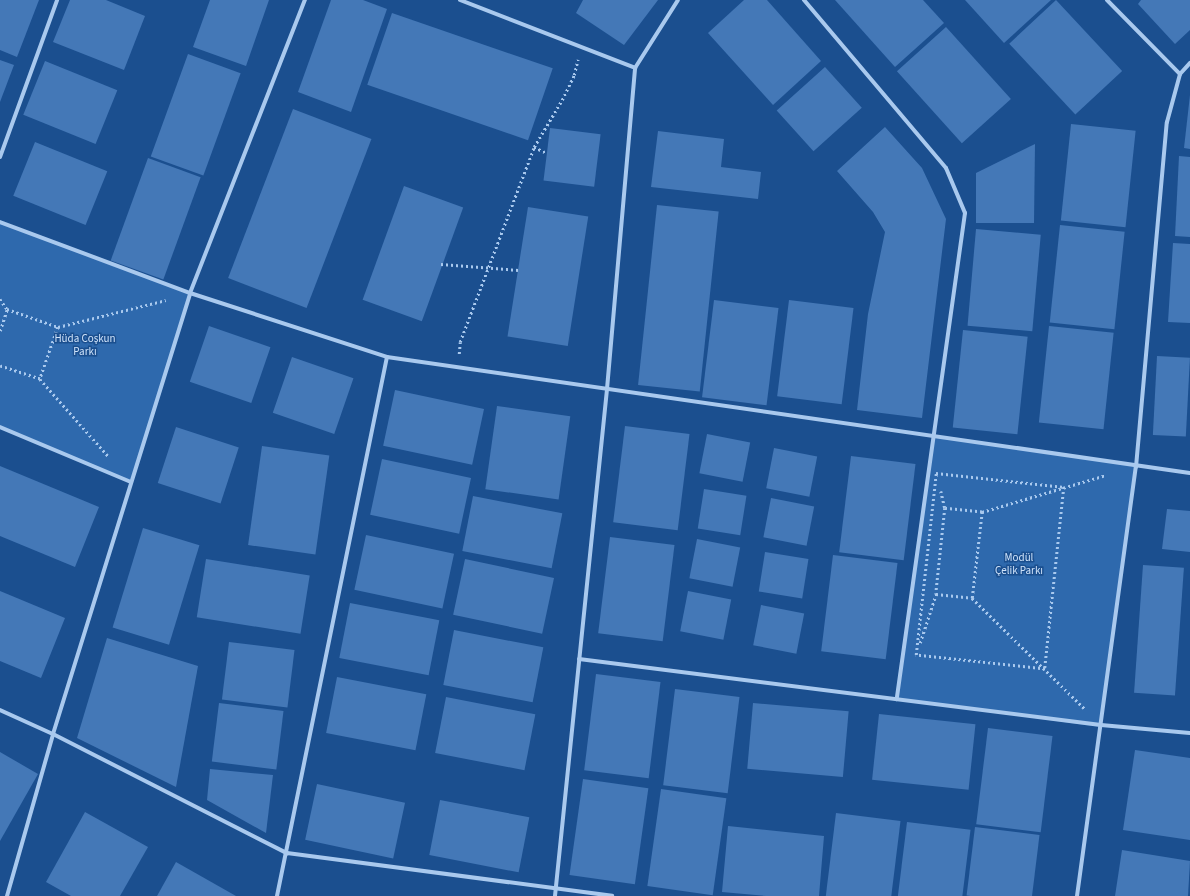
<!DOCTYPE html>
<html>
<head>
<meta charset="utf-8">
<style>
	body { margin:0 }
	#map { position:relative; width:1190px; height:896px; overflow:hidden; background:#1b4f8f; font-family:"Source Sans 3",sans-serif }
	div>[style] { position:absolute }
	.green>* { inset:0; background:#2e69ad; transform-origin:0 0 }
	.building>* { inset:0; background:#4478b7; transform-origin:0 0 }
	.path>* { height:2.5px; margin-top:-1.25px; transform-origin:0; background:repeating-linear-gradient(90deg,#a9c9ee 0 2px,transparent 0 5px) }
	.street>* { height:4px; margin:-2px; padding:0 2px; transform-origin:2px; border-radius:2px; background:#a9c9ee }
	span { translate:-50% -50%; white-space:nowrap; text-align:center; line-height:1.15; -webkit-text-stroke:3px #1b4f8f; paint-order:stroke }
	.park-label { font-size:11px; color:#cfe3fa }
</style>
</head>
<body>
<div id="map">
	<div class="green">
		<i style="clip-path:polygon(0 222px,190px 293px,131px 482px,0 427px)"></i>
		<i style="left:932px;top:437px;width:206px;height:264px;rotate:8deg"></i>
	</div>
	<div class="building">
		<i style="clip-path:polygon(0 0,39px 0,17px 57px,0 50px)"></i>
		<i style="clip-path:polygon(70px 0,106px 0,145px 16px,124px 70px,53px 42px)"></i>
		<i style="clip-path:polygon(210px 0,269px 0,246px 66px,193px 47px)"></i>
		<i style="clip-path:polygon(331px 0,363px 0,387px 9px,351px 112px,298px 92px)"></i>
		<i style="clip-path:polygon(583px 0,658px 0,624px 45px,576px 13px)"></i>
		<i style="clip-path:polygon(744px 0,767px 0,821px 61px,773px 105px,708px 33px)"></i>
		<i style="clip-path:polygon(835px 0,923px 0,944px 23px,895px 67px)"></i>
		<i style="clip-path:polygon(965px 0,1051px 0,1004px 43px)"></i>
		<i style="left:1056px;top:0;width:97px;height:64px;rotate:47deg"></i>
		<i style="clip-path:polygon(1141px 0,1190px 0,1190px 30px,1175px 44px,1138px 4px)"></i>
		<i style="left:392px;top:13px;width:170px;height:76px;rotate:19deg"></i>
		<i style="left:946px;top:27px;width:97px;height:66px;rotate:48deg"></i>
		<i style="left:188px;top:54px;width:56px;height:109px;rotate:20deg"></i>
		<i style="clip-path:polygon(0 60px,14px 65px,0 102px)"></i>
		<i style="left:45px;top:61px;width:78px;height:58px;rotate:22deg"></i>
		<i style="left:825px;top:67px;width:55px;height:65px;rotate:48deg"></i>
		<i style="clip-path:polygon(1190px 95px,1190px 149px,1184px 148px)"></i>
		<i style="left:293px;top:109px;width:84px;height:181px;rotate:21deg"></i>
		<i style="left:1071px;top:124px;width:65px;height:97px;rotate:6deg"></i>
		<i style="clip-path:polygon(885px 127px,922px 168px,946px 219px,922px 418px,857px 410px,868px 314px,885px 232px,873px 212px,837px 171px)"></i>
		<i style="left:550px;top:128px;width:51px;height:53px;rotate:7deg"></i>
		<i style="clip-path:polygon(658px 131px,724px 139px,721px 167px,761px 172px,758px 199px,651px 187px)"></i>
		<i style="left:35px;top:142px;width:78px;height:58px;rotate:22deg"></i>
		<i style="clip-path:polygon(1035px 144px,1034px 223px,976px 223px,976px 173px)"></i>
		<i style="clip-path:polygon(1179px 156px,1190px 157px,1190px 237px,1175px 236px)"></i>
		<i style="left:148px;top:158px;width:56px;height:109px;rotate:20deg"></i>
		<i style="left:404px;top:186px;width:63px;height:121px;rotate:20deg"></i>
		<i style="left:657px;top:205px;width:62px;height:181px;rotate:6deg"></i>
		<i style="left:528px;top:207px;width:61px;height:131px;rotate:9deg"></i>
		<i style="left:1060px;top:225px;width:65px;height:98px;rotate:6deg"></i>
		<i style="left:976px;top:229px;width:65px;height:97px;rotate:5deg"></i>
		<i style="clip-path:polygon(1173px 243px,1190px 244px,1190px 323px,1168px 322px)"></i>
		<i style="left:714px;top:300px;width:65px;height:98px;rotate:7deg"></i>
		<i style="left:789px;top:300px;width:65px;height:97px;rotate:7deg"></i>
		<i style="left:209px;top:326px;width:65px;height:59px;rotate:19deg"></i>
		<i style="left:1049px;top:326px;width:65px;height:97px;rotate:6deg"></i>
		<i style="left:963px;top:330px;width:65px;height:98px;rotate:6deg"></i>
		<i style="left:1157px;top:356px;width:33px;height:79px;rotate:3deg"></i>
		<i style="left:292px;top:357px;width:65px;height:59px;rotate:19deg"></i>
		<i style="left:395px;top:390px;width:91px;height:57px;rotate:12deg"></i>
		<i style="left:497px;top:406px;width:74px;height:84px;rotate:8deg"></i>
		<i style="left:625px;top:426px;width:65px;height:97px;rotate:7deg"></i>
		<i style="left:176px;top:427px;width:66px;height:59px;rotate:18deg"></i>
		<i style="left:707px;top:434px;width:44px;height:40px;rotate:11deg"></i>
		<i style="left:262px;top:446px;width:68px;height:100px;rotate:8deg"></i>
		<i style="left:774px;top:448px;width:44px;height:41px;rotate:11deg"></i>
		<i style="left:851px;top:456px;width:65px;height:97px;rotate:7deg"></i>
		<i style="left:382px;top:459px;width:91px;height:57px;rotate:12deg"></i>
		<i style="clip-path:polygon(0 466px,99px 507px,75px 567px,0 536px)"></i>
		<i style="left:704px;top:489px;width:43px;height:40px;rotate:9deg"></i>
		<i style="left:473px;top:496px;width:91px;height:56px;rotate:11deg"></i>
		<i style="left:771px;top:498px;width:44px;height:40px;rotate:11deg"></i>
		<i style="clip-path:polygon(1167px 509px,1190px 511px,1190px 552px,1162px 549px)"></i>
		<i style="left:143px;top:528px;width:59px;height:104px;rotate:17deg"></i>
		<i style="left:366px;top:535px;width:90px;height:56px;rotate:12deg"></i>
		<i style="left:610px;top:537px;width:65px;height:97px;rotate:7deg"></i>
		<i style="left:697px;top:539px;width:44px;height:40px;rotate:11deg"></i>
		<i style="left:765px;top:552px;width:44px;height:40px;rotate:9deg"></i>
		<i style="left:833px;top:555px;width:65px;height:97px;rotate:7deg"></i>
		<i style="left:206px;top:559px;width:105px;height:59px;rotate:9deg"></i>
		<i style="left:465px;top:559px;width:91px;height:57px;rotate:12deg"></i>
		<i style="left:1143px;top:565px;width:41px;height:128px;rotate:4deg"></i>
		<i style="clip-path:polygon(0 591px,65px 618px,41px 678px,0 661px)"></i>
		<i style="left:688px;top:591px;width:44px;height:41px;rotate:11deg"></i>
		<i style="left:350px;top:603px;width:91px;height:56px;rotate:11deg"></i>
		<i style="left:761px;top:605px;width:44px;height:41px;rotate:11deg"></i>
		<i style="left:454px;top:630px;width:91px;height:56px;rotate:11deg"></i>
		<i style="clip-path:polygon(107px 638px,198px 666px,176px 787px,77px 738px)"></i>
		<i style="left:229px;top:642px;width:66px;height:58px;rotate:7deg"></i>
		<i style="left:596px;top:674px;width:65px;height:97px;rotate:7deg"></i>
		<i style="left:337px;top:677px;width:91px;height:57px;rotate:11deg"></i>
		<i style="left:675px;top:689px;width:65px;height:97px;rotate:7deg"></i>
		<i style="left:446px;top:697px;width:91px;height:57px;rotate:11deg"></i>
		<i style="left:219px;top:703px;width:65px;height:59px;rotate:7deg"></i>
		<i style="left:753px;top:703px;width:96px;height:66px;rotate:5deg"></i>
		<i style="left:879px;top:714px;width:97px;height:66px;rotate:6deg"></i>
		<i style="left:988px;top:728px;width:65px;height:97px;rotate:7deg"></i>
		<i style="clip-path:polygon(1135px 750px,1190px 758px,1190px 840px,1123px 830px)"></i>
		<i style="clip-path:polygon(0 752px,38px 774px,0 841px)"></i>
		<i style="clip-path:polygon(210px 769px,273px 775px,266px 833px,207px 800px)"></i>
		<i style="left:583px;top:779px;width:66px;height:97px;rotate:8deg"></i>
		<i style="left:317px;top:784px;width:90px;height:57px;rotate:12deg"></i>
		<i style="left:661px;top:789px;width:66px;height:98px;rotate:8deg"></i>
		<i style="left:440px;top:800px;width:91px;height:56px;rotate:11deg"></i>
		<i style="clip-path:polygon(85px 812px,148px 847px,120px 896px,71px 896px,46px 882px)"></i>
		<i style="left:836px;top:813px;width:65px;height:84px;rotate:7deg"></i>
		<i style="left:907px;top:822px;width:64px;height:75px;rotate:7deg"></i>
		<i style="clip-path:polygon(728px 826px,824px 836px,819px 896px,766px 896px,722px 892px)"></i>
		<i style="left:975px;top:827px;width:65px;height:69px;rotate:7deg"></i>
		<i style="clip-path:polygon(1122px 850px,1190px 861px,1188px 896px,1115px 896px)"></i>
		<i style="clip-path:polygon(176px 862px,236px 896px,157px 896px)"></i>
	</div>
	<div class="path">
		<i style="left:534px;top:147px;width:14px;rotate:25deg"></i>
		<i style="left:441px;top:264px;width:78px;rotate:4.4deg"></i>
		<i style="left:0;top:299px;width:12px;rotate:55deg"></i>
		<i style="left:7px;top:309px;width:54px;rotate:19.4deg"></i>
		<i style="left:58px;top:327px;width:55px;rotate:109.1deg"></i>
		<i style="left:40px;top:379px;width:42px;rotate:-162deg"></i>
		<i style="left:58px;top:327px;width:111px;rotate:-14deg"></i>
		<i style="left:0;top:331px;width:23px;rotate:-72deg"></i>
		<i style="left:459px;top:354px;width:12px;rotate:-85deg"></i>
		<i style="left:460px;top:342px;width:209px;rotate:-69.2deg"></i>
		<i style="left:534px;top:147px;width:55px;rotate:-59.2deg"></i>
		<i style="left:562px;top:100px;width:28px;rotate:-64deg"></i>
		<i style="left:574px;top:75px;width:16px;rotate:-76deg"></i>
		<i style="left:40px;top:379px;width:104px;rotate:48.5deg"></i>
		<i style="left:936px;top:473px;width:129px;rotate:6.2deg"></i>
		<i style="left:1064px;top:487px;width:183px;rotate:96deg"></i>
		<i style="left:1045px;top:669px;width:130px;rotate:-173.8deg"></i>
		<i style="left:916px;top:655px;width:183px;rotate:-83.7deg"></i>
		<i style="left:941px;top:491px;width:17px;rotate:77deg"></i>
		<i style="left:945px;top:508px;width:86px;rotate:96deg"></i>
		<i style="left:936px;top:594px;width:36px;rotate:6deg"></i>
		<i style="left:972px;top:598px;width:87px;rotate:-83.4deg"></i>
		<i style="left:982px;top:512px;width:37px;rotate:-174deg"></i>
		<i style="left:982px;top:512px;width:129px;rotate:-16.6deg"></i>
		<i style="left:972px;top:598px;width:158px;rotate:44.5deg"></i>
		<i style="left:920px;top:643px;width:52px;rotate:-71.9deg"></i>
	</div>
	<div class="street">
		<i style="left:460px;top:0;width:188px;rotate:21.2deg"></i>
		<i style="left:804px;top:0;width:220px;rotate:49.8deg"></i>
		<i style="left:946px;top:168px;width:49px;rotate:67.1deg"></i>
		<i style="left:965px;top:213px;width:491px;rotate:98deg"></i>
		<i style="left:1107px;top:0;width:104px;rotate:45.4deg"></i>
		<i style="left:0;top:157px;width:167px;rotate:-70deg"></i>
		<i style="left:0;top:222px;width:203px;rotate:20.5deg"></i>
		<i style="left:190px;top:293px;width:207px;rotate:18deg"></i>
		<i style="left:387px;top:357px;width:811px;rotate:8.22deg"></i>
		<i style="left:0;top:427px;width:142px;rotate:22.8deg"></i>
		<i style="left:579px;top:659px;width:526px;rotate:7.21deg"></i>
		<i style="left:1101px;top:725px;width:89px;rotate:5.1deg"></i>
		<i style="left:0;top:710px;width:58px;rotate:24.4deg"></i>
		<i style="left:53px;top:734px;width:263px;rotate:27deg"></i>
		<i style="left:287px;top:853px;width:328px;rotate:7.5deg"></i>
		<i style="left:7px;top:896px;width:168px;rotate:-74.1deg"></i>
		<i style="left:53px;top:734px;width:462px;rotate:-72.7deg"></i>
		<i style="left:190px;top:293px;width:315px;rotate:-68.6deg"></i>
		<i style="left:277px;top:896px;width:550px;rotate:-78.47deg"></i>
		<i style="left:555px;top:896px;width:510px;rotate:-84.14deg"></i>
		<i style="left:607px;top:389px;width:322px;rotate:-85deg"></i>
		<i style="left:635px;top:68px;width:80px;rotate:-57.7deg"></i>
		<i style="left:1077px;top:896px;width:433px;rotate:-82.2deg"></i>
		<i style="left:1136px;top:467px;width:346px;rotate:-84.9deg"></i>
		<i style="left:1167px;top:122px;width:50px;rotate:-74.8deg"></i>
		<i style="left:1180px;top:74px;width:15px;rotate:-48deg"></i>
	</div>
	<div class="park-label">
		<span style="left:85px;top:346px">Hüda Coşkun<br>Parkı</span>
		<span style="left:1019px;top:565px">Modül<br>Çelik Parkı</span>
	</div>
</div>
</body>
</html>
